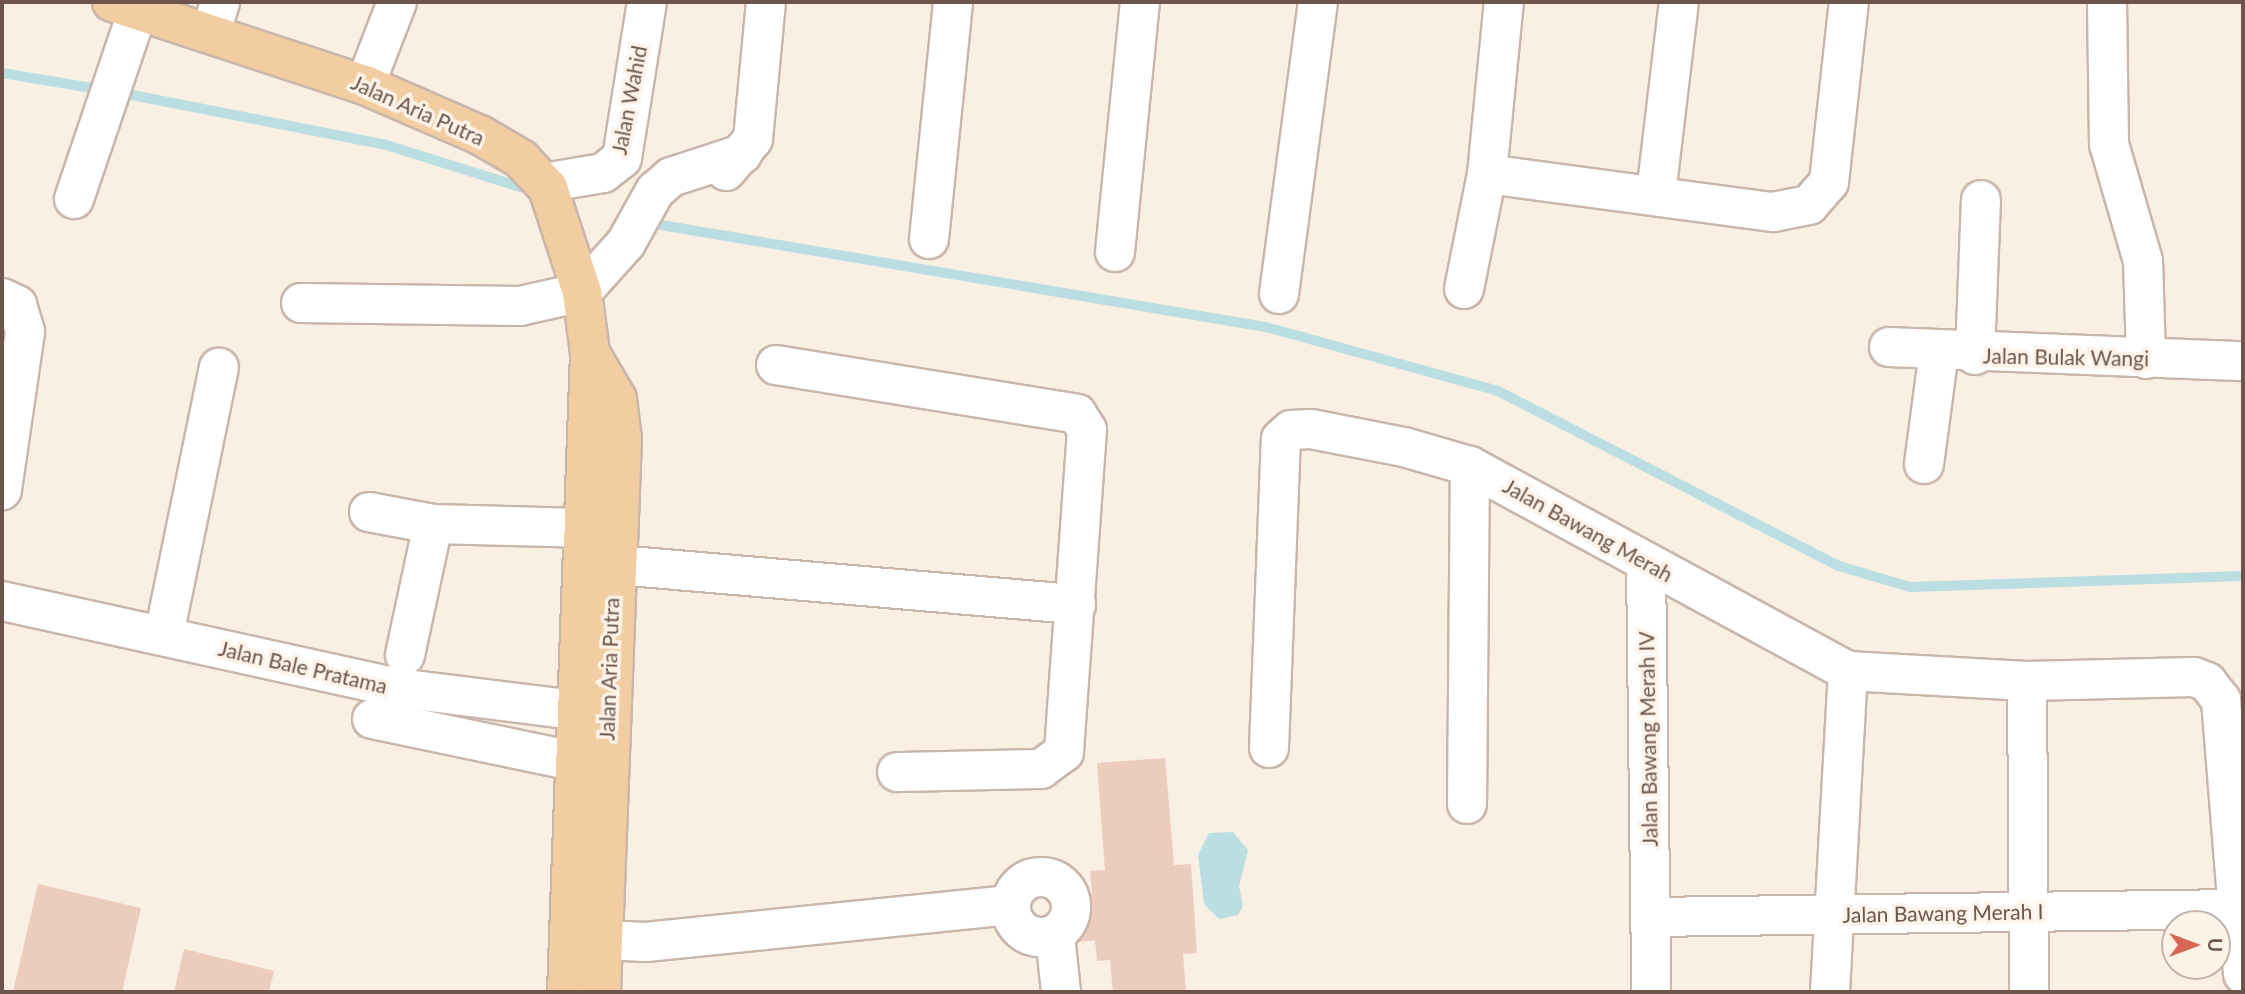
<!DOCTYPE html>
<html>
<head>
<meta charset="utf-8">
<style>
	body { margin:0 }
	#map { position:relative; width:2245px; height:994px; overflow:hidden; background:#f9efe3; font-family:Lato,sans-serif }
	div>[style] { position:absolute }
	.water>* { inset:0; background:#badee1 }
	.stream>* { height:10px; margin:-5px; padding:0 5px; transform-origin:5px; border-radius:5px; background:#badee1 }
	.building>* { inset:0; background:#ecccbd }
	.roads { filter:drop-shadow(2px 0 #c9b6ab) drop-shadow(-2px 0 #c9b6ab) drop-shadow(0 2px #c9b6ab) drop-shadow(0 -2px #c9b6ab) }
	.minor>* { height:38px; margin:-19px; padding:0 19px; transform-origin:19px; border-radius:19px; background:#fff }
	.minor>.ring { margin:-19px; padding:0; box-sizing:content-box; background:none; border:38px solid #fff; border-radius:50% }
	.major>* { height:38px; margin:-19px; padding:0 19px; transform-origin:19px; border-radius:19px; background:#f2cda1 }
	span { translate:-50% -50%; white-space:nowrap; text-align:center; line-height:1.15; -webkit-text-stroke:7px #fdf3e8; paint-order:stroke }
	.street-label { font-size:21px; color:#6e554c }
	.frame { position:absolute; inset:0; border:4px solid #6e554c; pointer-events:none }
	.north { position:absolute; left:2161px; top:910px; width:70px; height:70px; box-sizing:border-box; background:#fdf3e8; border:2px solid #c4b4aa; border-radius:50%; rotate:90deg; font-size:19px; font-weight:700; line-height:28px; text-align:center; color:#6e554c }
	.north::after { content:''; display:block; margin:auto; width:24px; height:32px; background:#d86654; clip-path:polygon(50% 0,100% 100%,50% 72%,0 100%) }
</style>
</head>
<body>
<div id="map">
	<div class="water">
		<i style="clip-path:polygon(1233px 832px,1248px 850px,1239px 886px,1243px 906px,1238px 915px,1219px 919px,1204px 904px,1198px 855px,1209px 833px)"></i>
	</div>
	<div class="stream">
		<i style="left:2px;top:73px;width:97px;rotate:9.5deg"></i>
		<i style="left:127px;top:94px;width:261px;rotate:11.1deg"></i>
		<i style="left:383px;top:144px;width:144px;rotate:17.4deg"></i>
		<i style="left:655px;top:224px;width:620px;rotate:9.57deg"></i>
		<i style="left:1266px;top:327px;width:241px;rotate:15.4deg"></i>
		<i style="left:1498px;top:391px;width:383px;rotate:27.2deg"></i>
		<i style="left:1839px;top:566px;width:74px;rotate:16.5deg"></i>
		<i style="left:1910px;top:587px;width:333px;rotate:-1.9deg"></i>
	</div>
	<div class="building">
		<i style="clip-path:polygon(1165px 758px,1174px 865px,1191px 864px,1197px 953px,1183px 954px,1186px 992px,1113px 992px,1110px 960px,1097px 961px,1095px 940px,1079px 942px,1075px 894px,1092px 893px,1090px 871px,1105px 870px,1097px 763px)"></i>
		<i style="clip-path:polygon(38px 884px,141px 908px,122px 992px,13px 992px)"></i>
		<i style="clip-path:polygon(184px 949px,274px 971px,269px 992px,174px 992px)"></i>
	</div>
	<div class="roads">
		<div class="minor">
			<i style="left:2107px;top:2px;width:142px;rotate:89.2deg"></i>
			<i style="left:2109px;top:144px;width:122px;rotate:73.8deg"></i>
			<i style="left:2143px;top:261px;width:98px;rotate:88.2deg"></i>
			<i style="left:211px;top:32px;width:31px;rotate:-73deg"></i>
			<i style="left:365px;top:85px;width:89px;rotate:-68.9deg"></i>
			<i style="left:726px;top:171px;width:42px;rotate:-49.8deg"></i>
			<i style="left:753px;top:139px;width:138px;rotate:-84.6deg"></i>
			<i style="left:1487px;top:174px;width:289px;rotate:7.6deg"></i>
			<i style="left:1773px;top:212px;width:37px;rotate:-11deg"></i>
			<i style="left:1809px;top:205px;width:30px;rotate:-49deg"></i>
			<i style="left:1829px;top:182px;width:181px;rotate:-83.7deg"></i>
			<i style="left:544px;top:183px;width:60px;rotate:-9.6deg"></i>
			<i style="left:603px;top:173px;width:24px;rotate:-38deg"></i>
			<i style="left:622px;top:158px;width:158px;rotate:-80.9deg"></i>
			<i style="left:1656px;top:194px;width:193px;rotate:-83.2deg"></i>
			<i style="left:74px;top:199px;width:200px;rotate:-71.3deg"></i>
			<i style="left:929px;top:239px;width:238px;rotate:-84.2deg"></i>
			<i style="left:1115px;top:252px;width:251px;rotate:-84.3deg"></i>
			<i style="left:1464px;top:289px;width:117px;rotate:-78.7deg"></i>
			<i style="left:1487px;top:174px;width:173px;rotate:-84.4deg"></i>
			<i style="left:1279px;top:294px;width:295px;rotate:-82.4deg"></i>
			<i style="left:2px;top:298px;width:17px;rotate:25deg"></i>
			<i style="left:17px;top:305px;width:28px;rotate:73deg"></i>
			<i style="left:25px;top:332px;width:160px;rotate:98.3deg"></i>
			<i style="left:301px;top:303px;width:219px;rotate:0.8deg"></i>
			<i style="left:520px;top:306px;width:64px;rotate:-12.7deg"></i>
			<i style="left:582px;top:292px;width:66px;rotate:-48.1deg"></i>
			<i style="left:626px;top:243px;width:60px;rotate:-60.9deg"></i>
			<i style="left:655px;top:191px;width:21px;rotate:-41deg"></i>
			<i style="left:671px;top:177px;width:75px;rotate:-17.9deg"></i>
			<i style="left:1889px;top:347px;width:354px;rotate:2.3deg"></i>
			<i style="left:1975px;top:355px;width:155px;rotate:-87.8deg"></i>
			<i style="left:776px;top:365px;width:305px;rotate:9.2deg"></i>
			<i style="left:1077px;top:414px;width:19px;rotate:58deg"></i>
			<i style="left:1087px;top:430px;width:323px;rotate:94.1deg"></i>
			<i style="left:1064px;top:752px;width:29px;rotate:144deg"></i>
			<i style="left:1041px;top:769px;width:144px;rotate:178.8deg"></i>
			<i style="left:1924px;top:464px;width:114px;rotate:-82.4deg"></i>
			<i style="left:369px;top:512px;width:65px;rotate:10.6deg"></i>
			<i style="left:433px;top:524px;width:148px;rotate:1.5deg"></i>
			<i style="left:583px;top:562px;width:495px;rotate:4.9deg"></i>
			<i style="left:1646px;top:562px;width:430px;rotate:89.3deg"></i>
			<i style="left:2px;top:601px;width:405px;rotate:12.4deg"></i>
			<i style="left:398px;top:688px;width:211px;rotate:7.1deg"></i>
			<i style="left:164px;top:635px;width:273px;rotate:-78.4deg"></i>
			<i style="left:405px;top:655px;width:134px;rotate:-77.9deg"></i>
			<i style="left:2027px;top:681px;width:311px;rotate:89.6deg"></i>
			<i style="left:372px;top:719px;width:205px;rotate:11.8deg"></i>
			<i style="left:1269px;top:748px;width:309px;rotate:-87.8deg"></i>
			<i style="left:1281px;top:439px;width:13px;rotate:-42deg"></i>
			<i style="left:1291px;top:430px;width:20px;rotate:-3deg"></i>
			<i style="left:1311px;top:429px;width:95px;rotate:11deg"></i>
			<i style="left:1404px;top:447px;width:69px;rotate:16.1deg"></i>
			<i style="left:1470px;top:466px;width:430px;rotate:28.5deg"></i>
			<i style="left:1848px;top:671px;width:179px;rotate:3.2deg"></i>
			<i style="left:2027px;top:681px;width:167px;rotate:-1.4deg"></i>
			<i style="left:2194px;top:677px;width:14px;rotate:21deg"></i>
			<i style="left:2207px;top:682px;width:23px;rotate:52deg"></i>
			<i style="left:2221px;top:700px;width:275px;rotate:85.4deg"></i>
			<i style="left:1467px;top:804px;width:338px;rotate:-89.5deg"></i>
			<i class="ring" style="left:1011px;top:877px;width:22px;height:22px"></i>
			<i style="left:1650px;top:917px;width:586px;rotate:-0.78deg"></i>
			<i style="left:1055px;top:935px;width:57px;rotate:84deg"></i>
			<i style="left:602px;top:940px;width:44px;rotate:2.6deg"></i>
			<i style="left:646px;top:942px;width:366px;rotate:-5.8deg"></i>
			<i style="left:1830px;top:992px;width:322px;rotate:-86.8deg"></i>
		</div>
		<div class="major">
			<i style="left:112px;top:2px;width:266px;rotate:18.2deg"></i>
			<i style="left:365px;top:85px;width:125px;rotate:23.5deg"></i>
			<i style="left:480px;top:135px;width:48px;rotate:30.3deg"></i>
			<i style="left:521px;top:159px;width:40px;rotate:47deg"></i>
			<i style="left:548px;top:188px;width:109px;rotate:71.9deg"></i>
			<i style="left:582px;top:292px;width:62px;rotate:82.5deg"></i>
			<i style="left:590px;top:353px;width:639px;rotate:92.06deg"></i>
			<i style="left:590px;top:353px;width:53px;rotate:59.6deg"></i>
			<i style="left:617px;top:399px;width:39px;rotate:83deg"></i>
			<i style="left:622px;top:438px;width:554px;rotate:92.17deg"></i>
		</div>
	</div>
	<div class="street-label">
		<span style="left:629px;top:100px;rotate:-79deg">Jalan Wahid</span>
		<span style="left:418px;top:110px;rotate:24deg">Jalan Aria Putra</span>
		<span style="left:2066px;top:357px;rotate:1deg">Jalan Bulak Wangi</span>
		<span style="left:1588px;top:530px;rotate:29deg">Jalan Bawang Merah</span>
		<span style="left:303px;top:667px;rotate:13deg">Jalan Bale Pratama</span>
		<span style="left:609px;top:669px;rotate:-88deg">Jalan Aria Putra</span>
		<span style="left:1648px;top:739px;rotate:-91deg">Jalan Bawang Merah IV</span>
		<span style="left:1943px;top:913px;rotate:-1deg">Jalan Bawang Merah I</span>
	</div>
	<div class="frame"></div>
	<div class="north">U</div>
</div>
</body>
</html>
